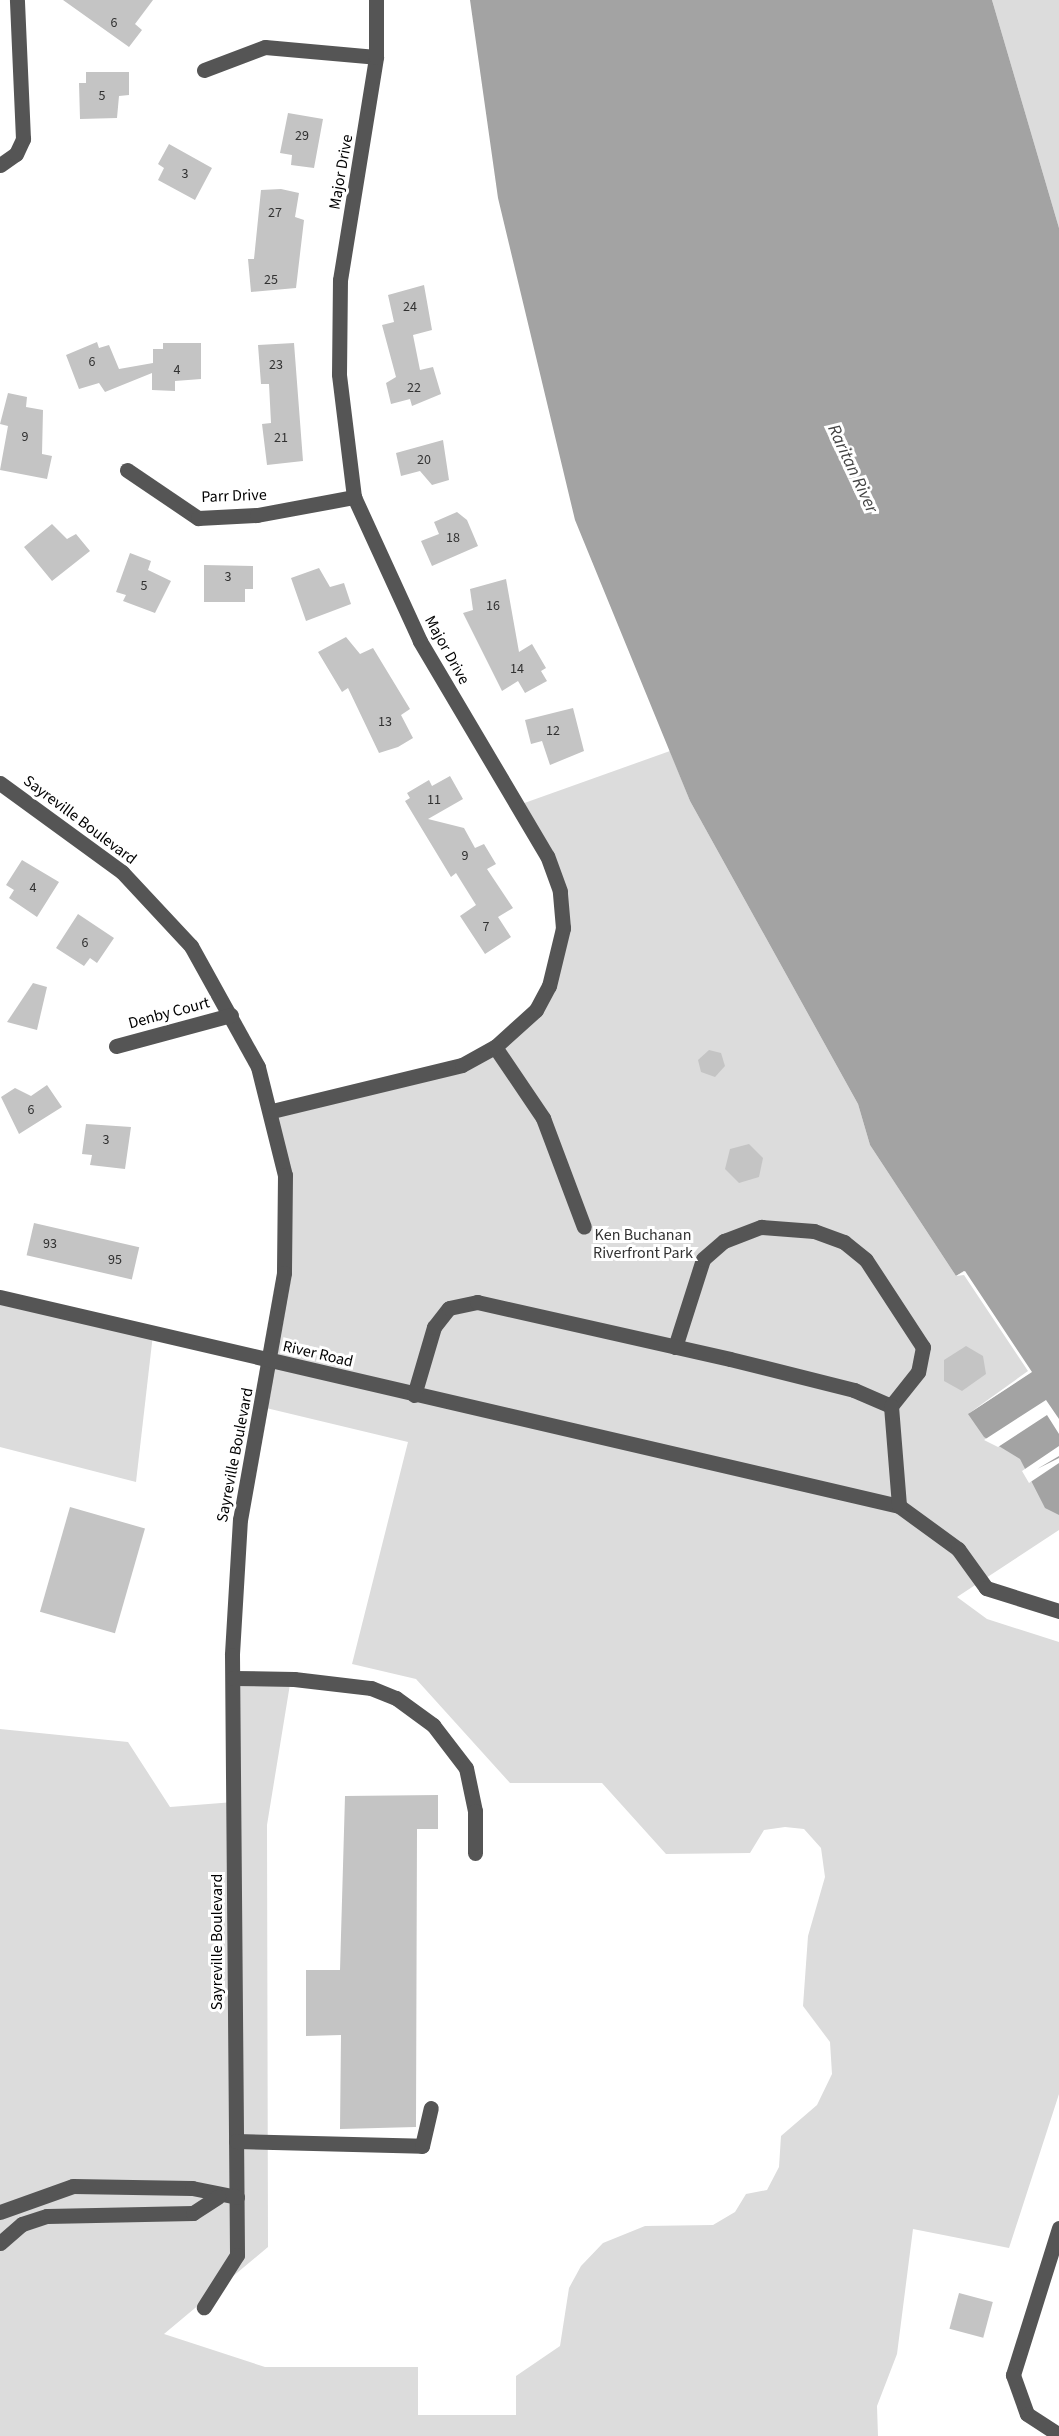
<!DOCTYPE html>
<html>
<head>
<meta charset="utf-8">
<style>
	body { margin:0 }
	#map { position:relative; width:1059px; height:2436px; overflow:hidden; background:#fff; font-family:"Source Sans 3",sans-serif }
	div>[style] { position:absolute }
	.green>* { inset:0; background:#dcdcdc }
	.water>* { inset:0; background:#a3a3a3 }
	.pier>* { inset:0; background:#fff }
	.building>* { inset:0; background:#c4c4c4; transform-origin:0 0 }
	.minor>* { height:15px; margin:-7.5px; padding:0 7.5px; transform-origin:7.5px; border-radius:7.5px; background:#555 }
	span { translate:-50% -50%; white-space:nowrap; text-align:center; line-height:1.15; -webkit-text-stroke:6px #fff; paint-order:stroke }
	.number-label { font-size:14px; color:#313131 }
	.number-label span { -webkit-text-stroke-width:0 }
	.street-label { font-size:16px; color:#000 }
	.park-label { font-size:16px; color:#333 }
	.water-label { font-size:18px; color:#444; font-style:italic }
</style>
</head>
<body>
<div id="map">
	<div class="green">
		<i style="clip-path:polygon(992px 0,1059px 0,1059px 228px)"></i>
		<i style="clip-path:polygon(670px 751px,690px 801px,858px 1104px,870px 1145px,956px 1276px,965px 1271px,1059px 1419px,1059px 1530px,957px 1597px,987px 1619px,1059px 1642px,1059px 2094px,1009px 2248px,913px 2229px,897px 2354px,877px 2406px,878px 2436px,0 2436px,0 1729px,128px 1742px,170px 1807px,234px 1802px,233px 1678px,291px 1678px,267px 1825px,268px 2247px,164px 2334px,265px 2367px,418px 2367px,418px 2415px,516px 2415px,516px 2376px,560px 2346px,569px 2288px,581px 2266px,603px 2243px,645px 2226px,713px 2225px,735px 2212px,746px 2194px,767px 2190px,779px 2167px,781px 2136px,817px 2105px,832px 2074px,830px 2042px,803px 2006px,808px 1936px,825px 1877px,821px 1848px,804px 1829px,785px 1827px,764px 1830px,750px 1853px,666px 1854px,602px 1783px,510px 1783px,416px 1679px,352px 1664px,408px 1442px,262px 1407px,287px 1225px,272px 1111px,382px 1088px,495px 1047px,549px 986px,560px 891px,516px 806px)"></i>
		<i style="clip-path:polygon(0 1297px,153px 1334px,136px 1482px,0 1447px)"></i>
	</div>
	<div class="water">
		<i style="clip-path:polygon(470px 0,992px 0,1059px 228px,1059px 1515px,1045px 1508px,1020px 1459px,984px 1437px,968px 1414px,1031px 1372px,964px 1271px,956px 1276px,870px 1145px,858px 1104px,690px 801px,575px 520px,498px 198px)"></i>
	</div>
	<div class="pier">
		<i style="clip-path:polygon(965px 1271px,1032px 1372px,968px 1414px,1028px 1371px,964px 1275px,956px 1276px)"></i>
		<i style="clip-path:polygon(1046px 1400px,1059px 1419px,1059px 1434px,1047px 1415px,998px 1447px,984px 1440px)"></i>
		<i style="clip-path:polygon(1059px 1446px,1059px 1456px,1037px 1469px,1059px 1458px,1059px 1463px,1029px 1483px,1022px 1471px)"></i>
	</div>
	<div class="building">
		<i style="clip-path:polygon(63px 0,153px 0,135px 24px,142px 30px,129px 47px)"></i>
		<i style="clip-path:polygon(86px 72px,129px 72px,129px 95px,119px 96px,117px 118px,80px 119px,79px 83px,86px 83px)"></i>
		<i style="clip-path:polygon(288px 113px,323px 119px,314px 168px,291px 165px,292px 155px,280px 153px)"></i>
		<i style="clip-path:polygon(169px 144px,212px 168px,195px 200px,158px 180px,164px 168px,158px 164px)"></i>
		<i style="clip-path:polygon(281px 189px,299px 193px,295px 217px,304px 220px,296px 288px,251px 292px,248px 259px,254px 259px,261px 190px)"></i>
		<i style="clip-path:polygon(424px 285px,432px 330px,413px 335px,420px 370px,433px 367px,441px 394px,412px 406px,410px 399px,391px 404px,386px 383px,396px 377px,382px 325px,394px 322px,388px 295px)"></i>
		<i style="clip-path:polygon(97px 342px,99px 348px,109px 345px,119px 369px,153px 363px,153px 349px,163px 349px,163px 343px,201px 343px,201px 379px,175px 381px,175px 391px,152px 390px,152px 373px,105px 392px,99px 383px,79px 389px,66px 355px)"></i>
		<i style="clip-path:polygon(294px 343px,303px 461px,267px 465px,262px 424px,271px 423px,269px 384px,261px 384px,258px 345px)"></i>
		<i style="clip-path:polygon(8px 393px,27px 397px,26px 407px,43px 410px,42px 454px,52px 456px,47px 479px,0 470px,8px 426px,0 424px)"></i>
		<i style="clip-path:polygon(443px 440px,449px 480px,432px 485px,420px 471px,401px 476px,396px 453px)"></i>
		<i style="clip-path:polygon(457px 512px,467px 520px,478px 546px,432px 566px,421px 541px,439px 534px,434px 522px)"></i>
		<i style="clip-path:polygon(52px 524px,67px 539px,76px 534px,90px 551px,52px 581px,24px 547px)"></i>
		<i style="clip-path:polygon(130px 553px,151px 561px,148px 570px,171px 581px,155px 613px,123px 601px,126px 595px,116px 592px)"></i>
		<i style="clip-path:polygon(204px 565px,253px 566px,253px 589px,245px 589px,245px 602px,204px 602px)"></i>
		<i style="clip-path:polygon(319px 568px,330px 587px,344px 583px,351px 604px,306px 621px,291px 578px)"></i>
		<i style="clip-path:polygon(506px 579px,519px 652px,532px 644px,546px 668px,541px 671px,547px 681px,525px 693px,518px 681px,502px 691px,463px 613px,473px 610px,470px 589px)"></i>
		<i style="clip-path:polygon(346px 637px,360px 654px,373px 648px,410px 709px,401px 715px,413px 738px,398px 747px,379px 753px,348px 688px,342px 692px,318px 652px)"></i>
		<i style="clip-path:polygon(573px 708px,584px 751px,550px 765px,542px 741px,531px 744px,525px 720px)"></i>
		<i style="clip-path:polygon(450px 776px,463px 799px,428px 819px,464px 828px,475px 848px,484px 844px,496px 864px,487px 869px,513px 908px,498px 917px,511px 937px,485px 954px,460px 916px,476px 905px,456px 873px,451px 877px,405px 801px,410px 798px,407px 793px,429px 780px,432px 786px)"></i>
		<i style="clip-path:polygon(22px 860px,59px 882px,37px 917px,9px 898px,14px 890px,6px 885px)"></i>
		<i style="clip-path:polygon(78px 914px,114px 938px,97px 963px,90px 958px,84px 966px,56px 948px)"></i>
		<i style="clip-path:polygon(33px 983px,47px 987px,37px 1030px,7px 1022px)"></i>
		<i style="clip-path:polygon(709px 1050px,721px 1053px,725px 1066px,715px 1077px,701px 1072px,698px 1060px)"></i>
		<i style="clip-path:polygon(47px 1085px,62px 1107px,19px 1134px,1px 1097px,15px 1088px,31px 1096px)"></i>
		<i style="clip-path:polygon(86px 1124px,131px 1127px,125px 1169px,90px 1165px,92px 1155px,82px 1154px)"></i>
		<i style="clip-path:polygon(749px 1144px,763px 1158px,759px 1177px,739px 1183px,725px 1169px,730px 1149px)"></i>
		<i style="left:34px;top:1223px;width:108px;height:33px;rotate:13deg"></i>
		<i style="clip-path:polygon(966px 1346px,983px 1356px,986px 1374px,962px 1391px,944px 1381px,944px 1360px)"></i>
		<i style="left:70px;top:1507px;width:78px;height:109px;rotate:16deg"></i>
		<i style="clip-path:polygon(438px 1795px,438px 1829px,417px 1829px,416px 2127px,340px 2129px,341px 2035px,306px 2036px,306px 1970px,340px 1970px,345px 1796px)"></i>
		<i style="left:959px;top:2293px;width:35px;height:37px;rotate:15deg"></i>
	</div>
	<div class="minor">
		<i style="left:204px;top:70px;width:65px;rotate:-20.7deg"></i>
		<i style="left:265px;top:47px;width:111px;rotate:5.1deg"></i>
		<i style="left:0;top:165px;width:19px;rotate:-35deg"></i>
		<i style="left:16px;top:154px;width:17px;rotate:-65deg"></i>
		<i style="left:23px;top:139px;width:139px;rotate:-92.5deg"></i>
		<i style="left:127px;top:470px;width:86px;rotate:34.1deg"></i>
		<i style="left:198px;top:518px;width:59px;rotate:-2.9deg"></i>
		<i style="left:257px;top:515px;width:99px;rotate:-10.5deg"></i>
		<i style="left:0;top:783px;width:151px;rotate:36.1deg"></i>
		<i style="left:122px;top:872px;width:101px;rotate:47deg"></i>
		<i style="left:191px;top:946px;width:138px;rotate:61deg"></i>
		<i style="left:258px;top:1067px;width:111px;rotate:76deg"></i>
		<i style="left:285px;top:1175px;width:98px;rotate:90.6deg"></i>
		<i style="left:284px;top:1273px;width:250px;rotate:100.1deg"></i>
		<i style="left:240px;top:1519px;width:136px;rotate:93.4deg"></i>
		<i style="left:232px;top:1655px;width:600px;rotate:89.52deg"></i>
		<i style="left:237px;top:2255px;width:62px;rotate:122.4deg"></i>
		<i style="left:116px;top:1046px;width:119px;rotate:-15.1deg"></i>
		<i style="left:495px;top:1047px;width:86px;rotate:55.9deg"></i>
		<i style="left:543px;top:1118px;width:116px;rotate:69.4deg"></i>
		<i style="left:272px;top:1111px;width:195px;rotate:-13.6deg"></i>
		<i style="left:462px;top:1065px;width:38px;rotate:-29deg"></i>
		<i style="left:495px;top:1047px;width:55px;rotate:-42.1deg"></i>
		<i style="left:536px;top:1010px;width:27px;rotate:-62deg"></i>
		<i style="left:549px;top:986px;width:60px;rotate:-76.4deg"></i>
		<i style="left:563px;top:928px;width:37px;rotate:-95deg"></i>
		<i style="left:560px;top:891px;width:37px;rotate:-110deg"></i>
		<i style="left:547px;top:856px;width:250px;rotate:-120.6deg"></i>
		<i style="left:420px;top:641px;width:158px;rotate:-114.6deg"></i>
		<i style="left:354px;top:497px;width:124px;rotate:-97deg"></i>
		<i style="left:339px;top:374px;width:94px;rotate:-89.4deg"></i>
		<i style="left:340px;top:280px;width:226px;rotate:-80.8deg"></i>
		<i style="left:376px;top:57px;width:57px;rotate:-90deg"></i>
		<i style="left:0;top:1297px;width:923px;rotate:13.09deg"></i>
		<i style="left:899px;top:1506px;width:73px;rotate:36.1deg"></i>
		<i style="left:958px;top:1549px;width:48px;rotate:54.3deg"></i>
		<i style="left:986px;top:1588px;width:77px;rotate:17.5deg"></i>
		<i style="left:675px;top:1347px;width:92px;rotate:-72.3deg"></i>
		<i style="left:703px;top:1259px;width:28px;rotate:-41deg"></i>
		<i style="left:724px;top:1241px;width:40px;rotate:-21deg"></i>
		<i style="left:761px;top:1227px;width:53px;rotate:4.3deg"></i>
		<i style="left:814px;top:1231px;width:32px;rotate:20deg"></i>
		<i style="left:844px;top:1242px;width:28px;rotate:39deg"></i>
		<i style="left:866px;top:1260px;width:104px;rotate:56.8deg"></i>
		<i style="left:923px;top:1347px;width:25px;rotate:101deg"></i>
		<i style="left:918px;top:1372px;width:43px;rotate:128.5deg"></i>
		<i style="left:414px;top:1395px;width:71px;rotate:-73.6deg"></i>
		<i style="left:434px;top:1327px;width:24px;rotate:-52deg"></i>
		<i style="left:449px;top:1308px;width:29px;rotate:-12deg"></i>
		<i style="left:477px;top:1302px;width:259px;rotate:12.7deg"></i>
		<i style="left:730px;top:1359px;width:128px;rotate:14deg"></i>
		<i style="left:854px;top:1390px;width:40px;rotate:23.4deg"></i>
		<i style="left:891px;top:1406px;width:100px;rotate:85.4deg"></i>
		<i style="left:233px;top:1678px;width:61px;rotate:0.9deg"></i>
		<i style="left:294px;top:1679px;width:78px;rotate:6.7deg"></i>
		<i style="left:371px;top:1688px;width:27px;rotate:22deg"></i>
		<i style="left:396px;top:1698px;width:46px;rotate:36.1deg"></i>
		<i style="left:433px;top:1725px;width:54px;rotate:52.5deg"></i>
		<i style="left:466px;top:1768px;width:44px;rotate:78.2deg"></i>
		<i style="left:475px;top:1811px;width:42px;rotate:90deg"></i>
		<i style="left:236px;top:2141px;width:186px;rotate:1.5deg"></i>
		<i style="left:422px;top:2146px;width:39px;rotate:-77deg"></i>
		<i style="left:0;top:2212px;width:77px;rotate:-19.6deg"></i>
		<i style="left:73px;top:2186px;width:119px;rotate:1deg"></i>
		<i style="left:192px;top:2188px;width:46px;rotate:11.3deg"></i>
		<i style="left:1059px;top:2228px;width:154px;rotate:107.4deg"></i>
		<i style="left:1013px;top:2375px;width:41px;rotate:70.3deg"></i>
		<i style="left:1027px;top:2414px;width:38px;rotate:33deg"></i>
		<i style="left:0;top:2243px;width:29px;rotate:-41deg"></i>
		<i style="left:22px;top:2224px;width:26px;rotate:-18deg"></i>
		<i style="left:47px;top:2216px;width:146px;rotate:-1.2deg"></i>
		<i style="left:193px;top:2213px;width:30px;rotate:-33deg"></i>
	</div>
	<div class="number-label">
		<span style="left:114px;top:23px">6</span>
		<span style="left:102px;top:96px">5</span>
		<span style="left:302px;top:136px">29</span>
		<span style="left:185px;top:174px">3</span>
		<span style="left:275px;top:213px">27</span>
		<span style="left:271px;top:280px">25</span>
		<span style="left:410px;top:307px">24</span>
		<span style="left:92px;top:362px">6</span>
		<span style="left:276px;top:365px">23</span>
		<span style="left:177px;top:370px">4</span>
		<span style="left:414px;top:388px">22</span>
		<span style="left:25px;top:437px">9</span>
		<span style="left:281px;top:438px">21</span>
		<span style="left:424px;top:460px">20</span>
		<span style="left:453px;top:538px">18</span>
		<span style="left:228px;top:577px">3</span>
		<span style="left:144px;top:586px">5</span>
		<span style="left:493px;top:606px">16</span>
		<span style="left:517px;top:669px">14</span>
		<span style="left:385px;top:722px">13</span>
		<span style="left:553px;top:731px">12</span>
		<span style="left:434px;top:800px">11</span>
		<span style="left:465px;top:856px">9</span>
		<span style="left:33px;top:888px">4</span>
		<span style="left:486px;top:927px">7</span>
		<span style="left:85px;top:943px">6</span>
		<span style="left:31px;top:1110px">6</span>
		<span style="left:106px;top:1140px">3</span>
		<span style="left:50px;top:1244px">93</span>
		<span style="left:115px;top:1260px">95</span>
	</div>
	<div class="street-label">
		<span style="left:341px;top:172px;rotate:-80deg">Major Drive</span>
		<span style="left:234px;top:496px;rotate:-2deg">Parr Drive</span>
		<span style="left:447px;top:650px;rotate:61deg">Major Drive</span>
		<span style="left:80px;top:820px;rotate:37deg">Sayreville Boulevard</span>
		<span style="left:169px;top:1013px;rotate:-15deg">Denby Court</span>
		<span style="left:318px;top:1354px;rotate:13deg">River Road</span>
		<span style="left:235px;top:1455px;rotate:-79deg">Sayreville Boulevard</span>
		<span style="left:217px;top:1942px;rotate:-90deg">Sayreville Boulevard</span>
	</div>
	<div class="park-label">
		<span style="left:643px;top:1244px">Ken Buchanan<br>Riverfront Park</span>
	</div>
	<div class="water-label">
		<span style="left:852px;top:469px;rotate:65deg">Raritan River</span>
	</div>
</div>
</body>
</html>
